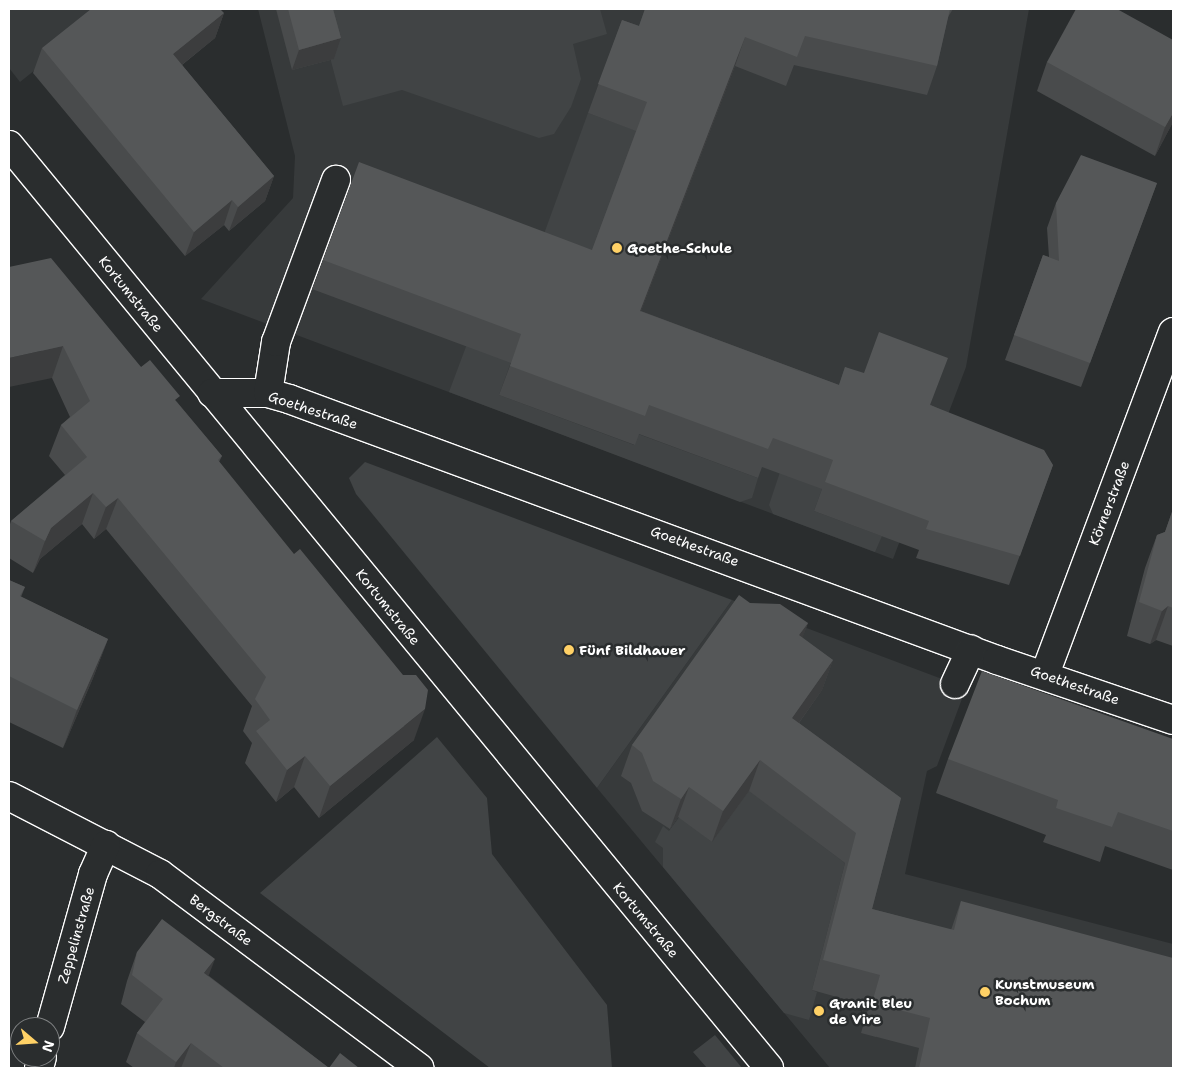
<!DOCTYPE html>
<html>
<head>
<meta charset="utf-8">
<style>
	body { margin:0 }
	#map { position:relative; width:1182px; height:1077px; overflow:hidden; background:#2a2d2e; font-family:"Shantell Sans",sans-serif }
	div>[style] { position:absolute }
	.built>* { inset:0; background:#373a3b }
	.green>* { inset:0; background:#414445; transform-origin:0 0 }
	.roads { filter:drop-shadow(1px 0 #fff) drop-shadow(-1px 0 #fff) drop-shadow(0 1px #fff) drop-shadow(0 -1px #fff) }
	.minor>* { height:28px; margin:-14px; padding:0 14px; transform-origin:14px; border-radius:14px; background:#2a2d2e }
	.wall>* { inset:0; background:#494b4c }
	.shaded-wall>* { inset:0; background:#3c3d3e }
	.building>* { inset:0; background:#555758 }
	.dots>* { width:14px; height:14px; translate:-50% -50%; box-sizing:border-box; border:2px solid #2a2d2e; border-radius:50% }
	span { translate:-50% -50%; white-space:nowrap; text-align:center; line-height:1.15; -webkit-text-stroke:5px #2a2d2e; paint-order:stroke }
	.poi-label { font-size:14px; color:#fff; font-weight:700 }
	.left { translate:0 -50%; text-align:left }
	.street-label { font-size:14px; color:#fff }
	.frame { position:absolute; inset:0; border:10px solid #fff; pointer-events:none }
	.north { position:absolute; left:10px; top:1017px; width:50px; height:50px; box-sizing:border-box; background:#2a2d2e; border:1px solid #7f8182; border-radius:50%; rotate:108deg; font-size:14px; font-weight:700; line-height:20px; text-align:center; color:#fff }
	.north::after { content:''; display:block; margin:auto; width:18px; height:22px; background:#ffd166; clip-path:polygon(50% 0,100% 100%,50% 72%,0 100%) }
</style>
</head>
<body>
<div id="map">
	<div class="built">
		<i style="clip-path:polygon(9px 9px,111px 9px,20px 82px,9px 68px)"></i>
		<i style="clip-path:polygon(258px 9px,1029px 9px,966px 367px,893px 559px,201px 299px,293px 198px,295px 156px)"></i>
		<i style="clip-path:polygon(732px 600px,966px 688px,937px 766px,927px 771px,905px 874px,1173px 944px,1173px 1068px,830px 1068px,597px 788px)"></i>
	</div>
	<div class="green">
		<i style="clip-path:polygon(317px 9px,600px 9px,607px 34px,573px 44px,581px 79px,571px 107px,554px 134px,539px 138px,402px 90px,343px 106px)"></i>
		<i style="left:588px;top:113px;width:52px;height:159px;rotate:20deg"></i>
		<i style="clip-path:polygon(479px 312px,523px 329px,499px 395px,634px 445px,638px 434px,758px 478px,752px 498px,740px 502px,449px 392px)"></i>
		<i style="clip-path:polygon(789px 445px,822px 489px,814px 511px,882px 536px,875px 552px,773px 514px,769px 505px)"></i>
		<i style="clip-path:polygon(365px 462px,732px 600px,597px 788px,356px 494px,349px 478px)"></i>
		<i style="clip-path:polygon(437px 737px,487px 798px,492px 854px,607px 1005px,612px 1068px,490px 1068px,260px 893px)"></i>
		<i style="clip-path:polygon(746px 788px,845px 863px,812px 990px,817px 992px,809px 1020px,784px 1013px,663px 867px,663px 848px,655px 842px,663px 826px,669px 831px,680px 816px,712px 842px)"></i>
		<i style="clip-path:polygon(715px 1035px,742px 1068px,707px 1068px,693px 1052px)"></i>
	</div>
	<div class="roads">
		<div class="minor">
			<i style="left:9px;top:145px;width:1196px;rotate:50.53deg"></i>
			<i style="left:212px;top:393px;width:56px"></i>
			<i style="left:268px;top:393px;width:22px;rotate:16deg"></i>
			<i style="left:289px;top:399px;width:755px;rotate:20.24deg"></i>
			<i style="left:997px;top:660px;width:186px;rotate:18.8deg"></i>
			<i style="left:268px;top:393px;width:52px;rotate:-81.1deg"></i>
			<i style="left:276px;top:342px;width:173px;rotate:-69.7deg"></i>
			<i style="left:1045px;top:674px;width:365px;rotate:-69.5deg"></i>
			<i style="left:955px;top:684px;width:38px;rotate:-65deg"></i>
			<i style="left:9px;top:796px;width:170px;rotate:27.3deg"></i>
			<i style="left:160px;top:874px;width:324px;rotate:36.8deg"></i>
			<i style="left:50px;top:1027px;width:159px;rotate:-74.3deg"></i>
			<i style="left:93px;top:874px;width:32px;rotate:-66deg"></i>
			<i style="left:39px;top:1068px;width:11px;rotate:-75deg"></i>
		</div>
	</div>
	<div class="wall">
		<i style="clip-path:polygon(276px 9px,333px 9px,341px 38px,334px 59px,292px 70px)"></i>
		<i style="clip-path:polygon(645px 9px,953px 9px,948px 17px,937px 66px,927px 95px,794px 65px,786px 86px,735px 66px,641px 311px,839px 385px,845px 367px,931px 405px,1053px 465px,1009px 585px,916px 558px,919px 550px,814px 511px,822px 489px,762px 467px,758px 478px,639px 434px,635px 445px,499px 395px,511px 363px,312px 289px,323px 260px,592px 250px,636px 131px,588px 113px,622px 20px,639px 26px)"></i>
		<i style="clip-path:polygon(224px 13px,215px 38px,182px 65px,274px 176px,265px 201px,229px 231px,224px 225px,185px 256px,33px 73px,42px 48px)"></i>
		<i style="clip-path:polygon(1173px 40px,1173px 122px,1155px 156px,1037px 91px,1047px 62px)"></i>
		<i style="clip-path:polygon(1157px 183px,1081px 387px,1005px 360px,1043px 255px,1049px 257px,1047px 228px,1056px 203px)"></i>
		<i style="clip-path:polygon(9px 267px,141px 367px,177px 402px,222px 456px,219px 462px,414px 740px,319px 818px,294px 787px,276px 802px,245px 763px,252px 743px,243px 731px,252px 706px,106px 529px,94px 539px,82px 524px,40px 559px,33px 573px,9px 558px,9px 527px,11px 521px,65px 475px,49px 456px,61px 425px,70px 417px,52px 378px)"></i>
		<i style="clip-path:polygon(1173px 509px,1173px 646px,1156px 640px,1150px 644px,1127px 636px,1145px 568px,1157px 535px,1165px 532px)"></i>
		<i style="clip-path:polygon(9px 580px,25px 587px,21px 597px,108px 639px,93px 678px,63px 748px,9px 722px)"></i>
		<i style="clip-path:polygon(750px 603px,808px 623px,802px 638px,833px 660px,822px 690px,799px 723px,901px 798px,872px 909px,951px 930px,961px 901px,1173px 1068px,915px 1068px,919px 1048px,861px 1033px,869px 1006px,812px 990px,845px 863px,749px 791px,712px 842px,678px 817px,670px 829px,642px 811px,631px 783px,621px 776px,632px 745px)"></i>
		<i style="clip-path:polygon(1173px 739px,1173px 870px,1105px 846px,1100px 862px,1043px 842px,1046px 835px,936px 793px,948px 759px)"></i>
		<i style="clip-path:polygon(137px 952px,209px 976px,329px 1068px,359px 1068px,134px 1068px,126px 1062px,137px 1033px,145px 1022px,121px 1004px,127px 981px)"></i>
	</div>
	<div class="shaded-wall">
		<i style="clip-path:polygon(224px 13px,215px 38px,164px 79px,173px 54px)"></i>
		<i style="clip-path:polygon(745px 37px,735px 66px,630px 340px,640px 311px)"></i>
		<i style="clip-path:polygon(341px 38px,334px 59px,292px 70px,299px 50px)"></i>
		<i style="clip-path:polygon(1173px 113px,1173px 122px,1155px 156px,1165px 127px)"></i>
		<i style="clip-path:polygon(274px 176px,265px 201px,229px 231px,238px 207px)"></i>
		<i style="clip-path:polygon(232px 200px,224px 225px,185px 256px,194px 232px)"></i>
		<i style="clip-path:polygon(63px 346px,52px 378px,9px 387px,9px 358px)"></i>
		<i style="clip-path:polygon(93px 493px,82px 524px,40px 559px,33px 573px,45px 541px,51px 528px)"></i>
		<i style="clip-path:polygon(118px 498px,106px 529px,94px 539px,106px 507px)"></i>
		<i style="clip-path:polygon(1168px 606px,1156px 640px,1150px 644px,1162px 611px)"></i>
		<i style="clip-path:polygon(808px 623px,797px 653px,799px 635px)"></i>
		<i style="clip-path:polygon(108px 639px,93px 678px,63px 748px,77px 710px)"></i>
		<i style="clip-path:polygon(833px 660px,822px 690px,781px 748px,792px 718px)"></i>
		<i style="clip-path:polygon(425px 709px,414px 740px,319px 818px,330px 786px)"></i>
		<i style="clip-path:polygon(305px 756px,294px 787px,276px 802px,287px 770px)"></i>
		<i style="clip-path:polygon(760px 760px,749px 791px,712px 842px,723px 811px)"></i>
		<i style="clip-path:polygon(689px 787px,678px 817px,670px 829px,681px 799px)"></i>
		<i style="clip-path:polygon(215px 959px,204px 988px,204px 973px)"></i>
		<i style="clip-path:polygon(191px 1043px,181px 1068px,174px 1068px,176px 1062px)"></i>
	</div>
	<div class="building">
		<i style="clip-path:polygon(91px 9px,220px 9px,224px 13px,173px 54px,274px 176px,238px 207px,232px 200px,194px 232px,42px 48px)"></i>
		<i style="clip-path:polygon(288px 9px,333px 9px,341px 38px,299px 50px)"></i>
		<i style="clip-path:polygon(645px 9px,950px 9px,937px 66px,805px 36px,797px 57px,745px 37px,640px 311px,839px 385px,845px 367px,864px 373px,879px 332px,948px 358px,930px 405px,1044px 450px,1053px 465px,1020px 556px,926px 529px,929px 521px,825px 482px,833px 460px,773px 438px,768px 449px,649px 405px,645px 416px,510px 366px,521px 334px,323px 260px,359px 162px,592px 250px,647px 102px,598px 84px,622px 20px,639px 26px)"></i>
		<i style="clip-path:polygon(1076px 9px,1117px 9px,1173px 40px,1173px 113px,1165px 127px,1047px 62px)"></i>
		<i style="clip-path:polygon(1081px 155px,1157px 183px,1090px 363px,1014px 335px,1043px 255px,1059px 261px,1056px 203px)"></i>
		<i style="clip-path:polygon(51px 258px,141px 367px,150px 360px,180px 396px,175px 400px,222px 456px,218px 460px,294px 554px,300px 549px,403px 675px,416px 675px,428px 690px,425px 709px,330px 786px,305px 756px,287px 770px,256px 731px,270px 720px,255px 699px,266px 677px,118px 498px,106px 507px,93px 493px,51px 528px,45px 541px,11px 521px,87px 457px,61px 425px,90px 401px,63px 346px,9px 358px,9px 267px)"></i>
		<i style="clip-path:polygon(1173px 509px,1173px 608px,1168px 606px,1162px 611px,1139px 602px,1157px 535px,1165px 532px)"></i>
		<i style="clip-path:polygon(9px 580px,25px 587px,20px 596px,108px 639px,77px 710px,9px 676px)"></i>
		<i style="clip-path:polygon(739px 595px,750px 603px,780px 604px,808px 623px,799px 635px,833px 660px,792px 718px,901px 798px,872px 909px,954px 930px,961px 901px,1173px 958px,1173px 1068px,919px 1068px,930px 1018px,872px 1003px,880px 975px,823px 960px,856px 833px,760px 760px,723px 811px,689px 787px,681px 799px,653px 781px,642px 753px,632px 745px)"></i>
		<i style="clip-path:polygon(982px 671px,1173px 739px,1173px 831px,1118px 812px,1112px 827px,1056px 808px,1058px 800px,948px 759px)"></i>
		<i style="clip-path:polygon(162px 919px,215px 959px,204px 973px,329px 1068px,340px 1053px,359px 1068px,224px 1068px,191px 1043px,176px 1062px,137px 1033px,163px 999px,132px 975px,137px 952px)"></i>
	</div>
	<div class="dots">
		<i style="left:617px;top:248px;background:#ffd166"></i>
		<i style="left:569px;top:650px;background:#ffd166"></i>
		<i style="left:985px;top:992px;background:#ffd166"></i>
		<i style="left:819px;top:1011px;background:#ffd166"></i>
	</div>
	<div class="poi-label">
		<span class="left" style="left:627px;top:248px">Goethe-Schule</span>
		<span class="left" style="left:579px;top:650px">Fünf Bildhauer</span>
		<span class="left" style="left:995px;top:992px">Kunstmuseum<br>Bochum</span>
		<span class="left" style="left:829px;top:1011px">Granit Bleu<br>de Vire</span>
	</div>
	<div class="street-label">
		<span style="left:131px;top:294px;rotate:51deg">Kortumstraße</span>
		<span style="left:313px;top:410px;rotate:18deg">Goethestraße</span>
		<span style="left:1109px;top:503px;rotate:-69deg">Körnerstraße</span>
		<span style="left:695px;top:546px;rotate:20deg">Goethestraße</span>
		<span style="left:388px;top:607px;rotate:51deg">Kortumstraße</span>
		<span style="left:1075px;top:685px;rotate:19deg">Goethestraße</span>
		<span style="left:221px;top:920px;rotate:37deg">Bergstraße</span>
		<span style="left:646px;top:920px;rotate:50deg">Kortumstraße</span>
		<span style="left:76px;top:935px;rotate:-74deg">Zeppelinstraße</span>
	</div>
	<div class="frame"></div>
	<div class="north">N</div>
</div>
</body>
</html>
